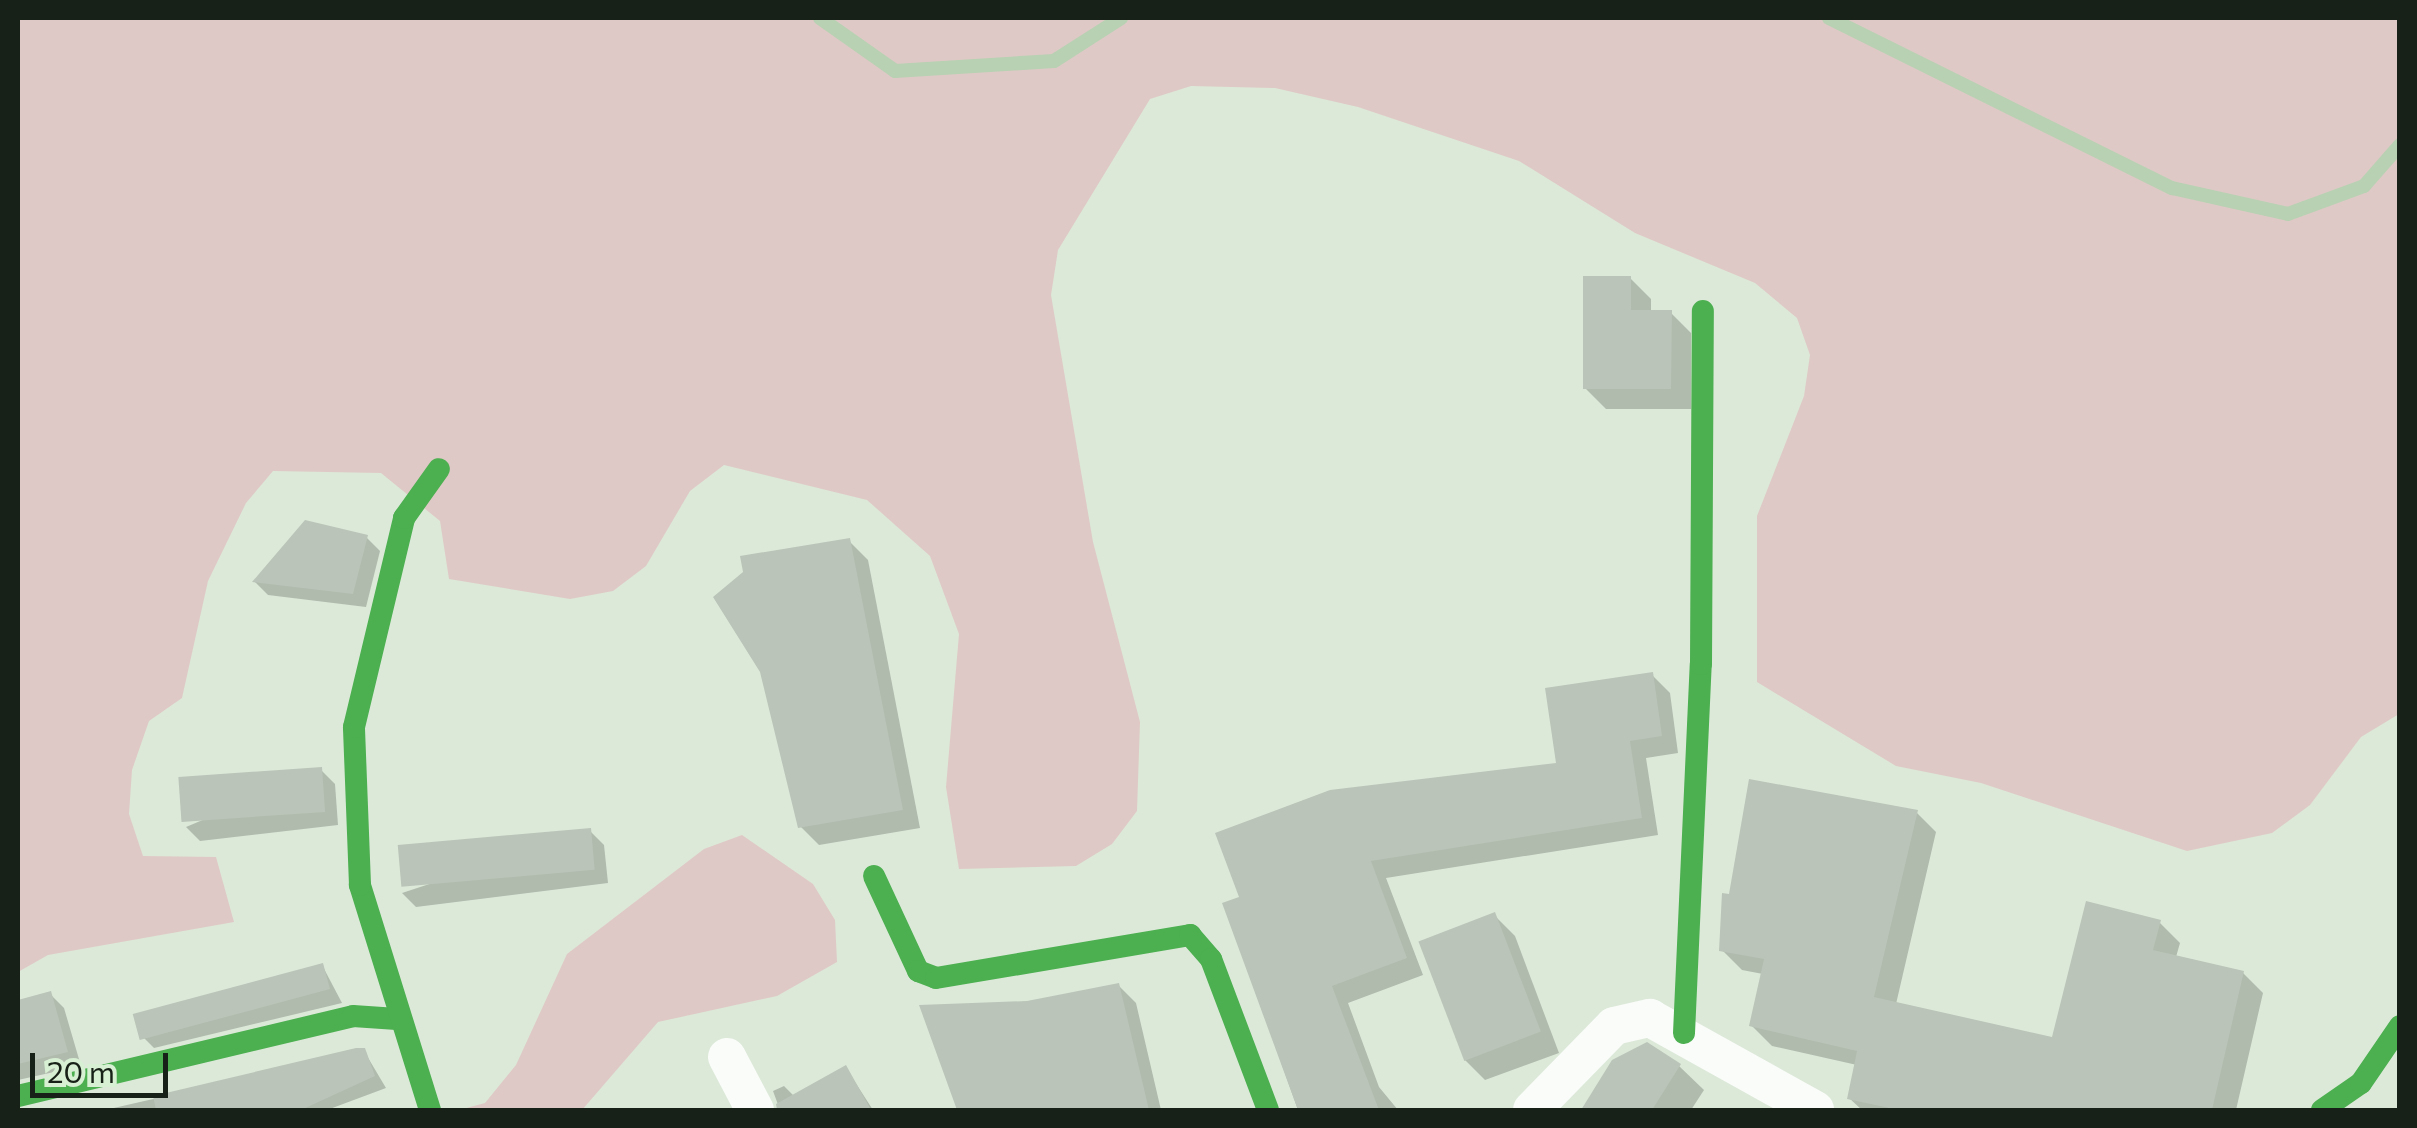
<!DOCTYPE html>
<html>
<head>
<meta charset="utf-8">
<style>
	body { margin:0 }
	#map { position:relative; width:2417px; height:1128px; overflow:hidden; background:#dce9d9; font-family:Commissioner,sans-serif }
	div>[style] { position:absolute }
	.green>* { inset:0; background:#dfc9c6 }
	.shadow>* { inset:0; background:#0003 }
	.stream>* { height:14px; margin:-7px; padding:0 7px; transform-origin:7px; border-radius:7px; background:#b8d1b3 }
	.building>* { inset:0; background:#bac4b8; transform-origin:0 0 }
	.street>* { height:38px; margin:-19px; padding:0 19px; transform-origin:19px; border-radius:19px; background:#fafcf9 }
	.fast>* { height:22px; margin:-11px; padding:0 11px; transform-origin:11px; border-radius:11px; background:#4caf50 }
	span { translate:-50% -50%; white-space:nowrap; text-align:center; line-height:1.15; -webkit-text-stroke:10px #d7efd3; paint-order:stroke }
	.frame { position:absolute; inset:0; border:20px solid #182117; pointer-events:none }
	.scale { position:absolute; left:30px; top:1053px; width:138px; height:45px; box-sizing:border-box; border:5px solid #182117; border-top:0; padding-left:12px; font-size:30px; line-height:35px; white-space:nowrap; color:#182117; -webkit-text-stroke:8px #d7efd3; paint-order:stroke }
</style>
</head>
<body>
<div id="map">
	<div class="green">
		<i style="clip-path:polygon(18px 18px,2399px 18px,2399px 714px,2361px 737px,2310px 805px,2272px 833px,2187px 851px,1981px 783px,1896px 766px,1757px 682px,1757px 516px,1804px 396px,1810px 355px,1797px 318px,1755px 283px,1635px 233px,1519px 161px,1358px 107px,1275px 88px,1191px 86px,1150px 99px,1058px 250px,1051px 295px,1093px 542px,1140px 722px,1137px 811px,1112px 844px,1076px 866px,959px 869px,946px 787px,959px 634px,930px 556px,867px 500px,724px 465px,690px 491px,646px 566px,613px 591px,570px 599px,449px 579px,440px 521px,381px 473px,273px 471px,246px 503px,208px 581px,182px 698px,149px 721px,132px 770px,129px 814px,143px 856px,216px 857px,234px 922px,48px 955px,18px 972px)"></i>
		<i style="clip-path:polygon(742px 835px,813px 884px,835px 920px,837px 962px,777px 996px,658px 1022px,582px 1110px,459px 1110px,485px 1103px,516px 1065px,567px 954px,704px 849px)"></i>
	</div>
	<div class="shadow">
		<i style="clip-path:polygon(1630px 278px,1651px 299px,1651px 313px,1671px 313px,1691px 333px,1691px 409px,1606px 409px,1585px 388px)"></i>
		<i style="clip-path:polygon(366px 537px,380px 551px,366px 607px,268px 595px,255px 582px)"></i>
		<i style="clip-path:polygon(849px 541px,868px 560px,920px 828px,819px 845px,800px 826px,762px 671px)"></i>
		<i style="clip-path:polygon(1652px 675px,1670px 693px,1678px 753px,1646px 758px,1658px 835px,1386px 878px,1423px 975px,1348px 1003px,1379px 1087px,1398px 1110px,1298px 1110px,1225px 904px,1559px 765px)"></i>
		<i style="clip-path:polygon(321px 770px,335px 784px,338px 825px,200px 841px,186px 827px)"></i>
		<i style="clip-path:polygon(1916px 812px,1936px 832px,1896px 1004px,2053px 1040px,2160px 923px,2180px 943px,2176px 957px,2243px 973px,2263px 993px,2236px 1110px,1862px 1110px,1849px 1098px,1857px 1065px,1772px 1046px,1752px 1026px,1763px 974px,1742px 970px,1722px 950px,1731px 897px)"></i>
		<i style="clip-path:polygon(590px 831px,604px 845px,608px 883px,416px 907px,402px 893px)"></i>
		<i style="clip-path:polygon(1494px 915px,1515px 936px,1559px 1053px,1485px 1080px,1465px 1060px)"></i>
		<i style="clip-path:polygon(322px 965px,342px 1003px,154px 1048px,140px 1034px)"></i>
		<i style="clip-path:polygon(1118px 985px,1136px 1003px,1161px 1110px,960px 1110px,923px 1007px,1027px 1003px)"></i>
		<i style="clip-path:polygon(50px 994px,64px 1008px,81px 1066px,18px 1080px,18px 1025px)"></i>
		<i style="clip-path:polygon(364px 1051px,386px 1088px,327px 1110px,105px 1110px)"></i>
		<i style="clip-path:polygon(1614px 1062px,1679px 1066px,1704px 1090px,1691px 1110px,1584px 1110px)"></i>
		<i style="clip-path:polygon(846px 1068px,873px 1110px,780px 1110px,773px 1091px,784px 1086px,794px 1096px)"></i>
	</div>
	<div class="stream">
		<i style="left:820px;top:18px;width:92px;rotate:35.2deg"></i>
		<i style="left:895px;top:71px;width:159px;rotate:-3.6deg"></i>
		<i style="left:1054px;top:61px;width:80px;rotate:-32.7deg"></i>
		<i style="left:1829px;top:18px;width:383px;rotate:26.4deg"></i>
		<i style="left:2172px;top:188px;width:119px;rotate:12.6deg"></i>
		<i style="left:2288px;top:214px;width:81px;rotate:-20.2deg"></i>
		<i style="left:2364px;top:186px;width:55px;rotate:-48.7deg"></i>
	</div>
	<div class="building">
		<i style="clip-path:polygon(1583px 276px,1631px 276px,1631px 310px,1672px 310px,1671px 389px,1583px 389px)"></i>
		<i style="clip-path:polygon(305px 520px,368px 535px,353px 594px,252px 582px)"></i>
		<i style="clip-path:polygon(850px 538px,903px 810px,798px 828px,760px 672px,713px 597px,743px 572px,740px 556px)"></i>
		<i style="clip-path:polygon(1653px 672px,1662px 736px,1630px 741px,1642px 818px,1371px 861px,1407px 958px,1332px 986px,1379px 1110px,1298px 1110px,1222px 903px,1239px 897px,1215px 833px,1330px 790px,1556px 763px,1545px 688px)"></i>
		<i style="left:322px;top:767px;width:45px;height:144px;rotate:86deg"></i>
		<i style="clip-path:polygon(1749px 779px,1918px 810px,1874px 997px,2052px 1037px,2086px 901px,2161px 920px,2153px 950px,2244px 971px,2212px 1110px,1899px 1110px,1847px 1099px,1857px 1051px,1749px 1026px,1764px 959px,1719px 951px,1722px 893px,1729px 894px)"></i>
		<i style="left:591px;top:828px;width:42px;height:194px;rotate:85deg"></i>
		<i style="left:1495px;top:912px;width:128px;height:82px;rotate:69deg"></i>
		<i style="left:323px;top:963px;width:27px;height:197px;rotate:75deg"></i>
		<i style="clip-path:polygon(1119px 983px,1149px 1110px,957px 1110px,919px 1005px,1027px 1001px)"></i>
		<i style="clip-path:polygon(51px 991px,68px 1052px,18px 1064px,18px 1000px)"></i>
		<i style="clip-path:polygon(1647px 1042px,1681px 1064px,1652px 1110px,1581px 1110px,1612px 1060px)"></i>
		<i style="clip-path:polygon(356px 1048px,365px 1048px,375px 1076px,301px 1110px,156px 1110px,153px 1096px)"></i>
		<i style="clip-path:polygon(846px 1065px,871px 1110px,777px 1110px,776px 1104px)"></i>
	</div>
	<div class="street">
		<i style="left:727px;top:1057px;width:60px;rotate:62.2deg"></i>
		<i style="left:1532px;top:1110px;width:117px;rotate:-45.7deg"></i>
		<i style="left:1614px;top:1026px;width:37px;rotate:-13deg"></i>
		<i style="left:1650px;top:1018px;width:189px;rotate:29.1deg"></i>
	</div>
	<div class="fast">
		<i style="left:874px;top:876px;width:105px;rotate:65.1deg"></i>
		<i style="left:918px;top:971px;width:19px;rotate:21deg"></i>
		<i style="left:936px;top:978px;width:258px;rotate:-9.6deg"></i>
		<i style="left:1190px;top:935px;width:32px;rotate:49deg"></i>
		<i style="left:1211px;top:959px;width:161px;rotate:69.3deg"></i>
		<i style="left:1684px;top:1033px;width:369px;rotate:-87.4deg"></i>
		<i style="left:1701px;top:664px;width:353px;rotate:-89.7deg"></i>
		<i style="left:18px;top:1096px;width:344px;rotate:-13.4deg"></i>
		<i style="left:353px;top:1016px;width:44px;rotate:3.9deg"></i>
		<i style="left:430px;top:1110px;width:236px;rotate:-107.3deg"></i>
		<i style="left:360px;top:885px;width:158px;rotate:-92.2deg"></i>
		<i style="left:354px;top:727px;width:215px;rotate:-76.5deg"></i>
		<i style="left:404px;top:518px;width:60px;rotate:-54.5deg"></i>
		<i style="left:2322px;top:1110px;width:47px;rotate:-34.7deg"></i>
		<i style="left:2361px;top:1083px;width:69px;rotate:-55.6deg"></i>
	</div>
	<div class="frame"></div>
	<div class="scale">20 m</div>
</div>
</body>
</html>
